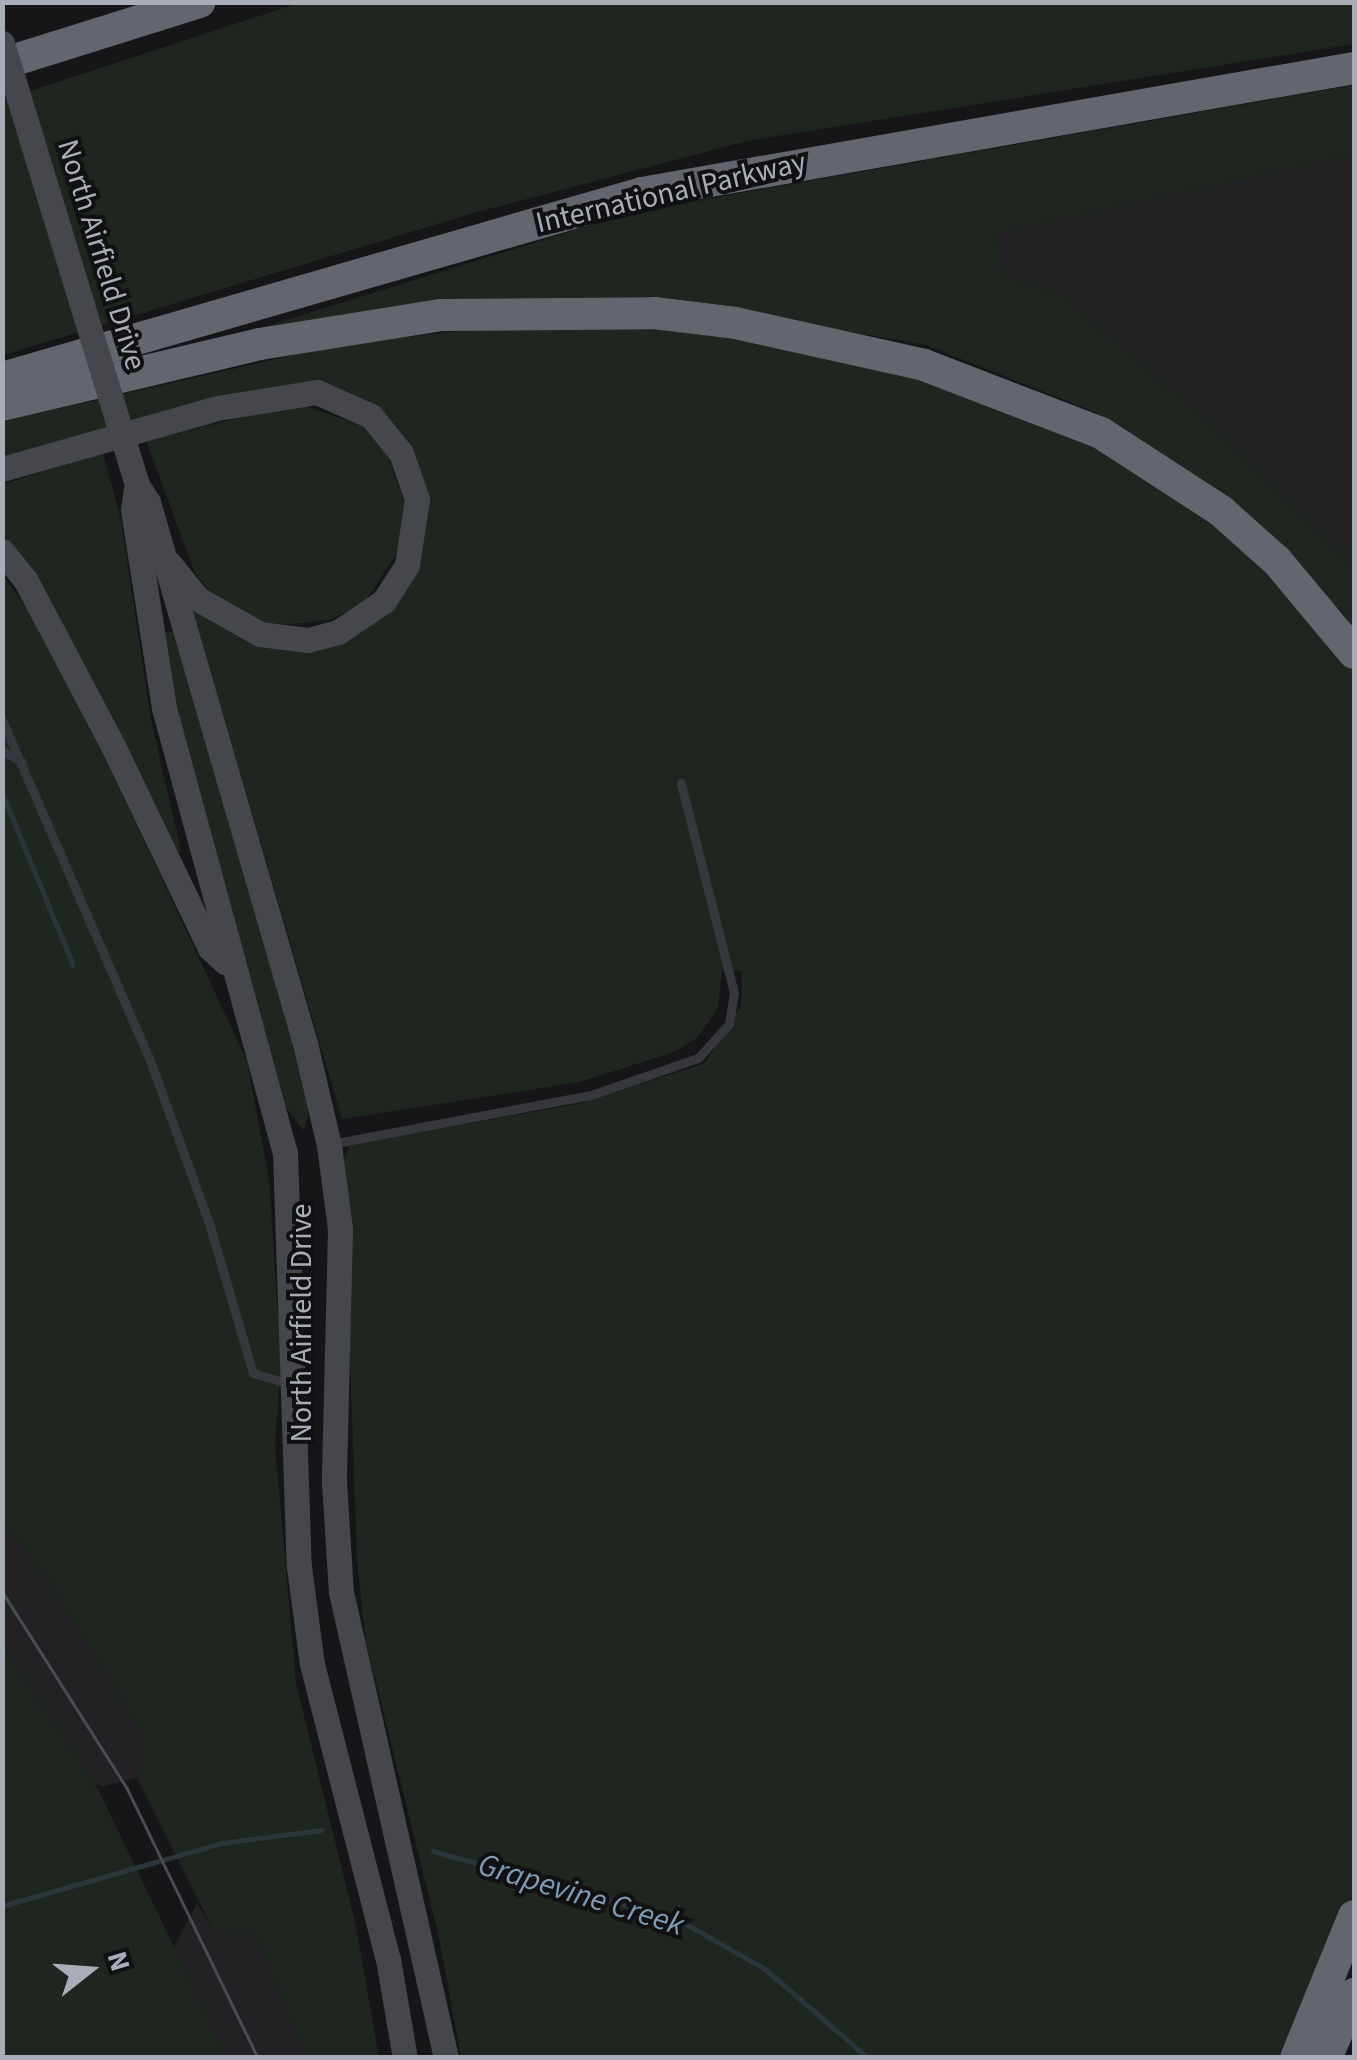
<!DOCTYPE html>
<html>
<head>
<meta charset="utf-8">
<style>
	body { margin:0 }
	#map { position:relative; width:1357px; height:2060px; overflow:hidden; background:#161618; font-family:"Source Sans 3",sans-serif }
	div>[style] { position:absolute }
	.built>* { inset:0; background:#222225 }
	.green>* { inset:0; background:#1e261f }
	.stream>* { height:5px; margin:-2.5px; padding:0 2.5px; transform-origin:2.5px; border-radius:2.5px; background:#2c353c }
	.lane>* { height:9px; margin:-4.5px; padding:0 4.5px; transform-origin:4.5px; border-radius:4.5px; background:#37383d }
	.secondary>* { height:25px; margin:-12.5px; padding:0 12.5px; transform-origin:12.5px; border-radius:12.5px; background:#45474d }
	.highway>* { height:32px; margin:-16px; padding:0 16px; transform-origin:16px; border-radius:16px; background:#63666e }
	.tram>* { height:2.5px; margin:-1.25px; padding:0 1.25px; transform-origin:1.25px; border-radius:1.25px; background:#4a4c52 }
	.secondary-bridge>* { height:25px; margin:-12.5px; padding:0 12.5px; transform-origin:12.5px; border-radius:12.5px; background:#45474d }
	span { translate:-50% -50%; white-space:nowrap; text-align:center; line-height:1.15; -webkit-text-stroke:8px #111113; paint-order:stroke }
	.street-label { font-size:30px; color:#a8adb8 }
	.water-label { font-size:32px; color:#7f9bb3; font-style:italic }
	.frame { position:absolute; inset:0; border:5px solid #a8adb8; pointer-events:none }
	.north { position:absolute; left:40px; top:1920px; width:100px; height:100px; -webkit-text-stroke:8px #111113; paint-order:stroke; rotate:73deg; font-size:28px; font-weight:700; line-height:40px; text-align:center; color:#a8adb8 }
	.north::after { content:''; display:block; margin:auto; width:35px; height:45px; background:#a8adb8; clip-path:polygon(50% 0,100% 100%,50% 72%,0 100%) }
</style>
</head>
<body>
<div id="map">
	<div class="built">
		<i style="clip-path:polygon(1354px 155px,1354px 569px,1213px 425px,1060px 293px,1003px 276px,997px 232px)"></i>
		<i style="clip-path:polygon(3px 1521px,48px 1581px,142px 1734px,137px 1778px,104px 1786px,45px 1779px,3px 1708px)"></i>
		<i style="clip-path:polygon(197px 1903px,212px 1928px,256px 1935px,306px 2057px,203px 2057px,164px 1965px)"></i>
	</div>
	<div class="green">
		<i style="clip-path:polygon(299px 3px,1354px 3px,1354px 44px,747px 141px,474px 213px,3px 355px,3px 100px)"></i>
		<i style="clip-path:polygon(1354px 85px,1354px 155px,997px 233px,1004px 276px,1060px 293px,1213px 425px,1354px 569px,1354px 632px,1344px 614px,1225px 502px,1097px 413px,926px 345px,650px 297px,463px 302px,254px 330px,588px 226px,690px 202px)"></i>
		<i style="clip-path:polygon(529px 324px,701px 331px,867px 365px,1041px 415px,1216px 519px,1354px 672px,1354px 1894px,1278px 2057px,461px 2057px,438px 1933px,366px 1642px,357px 1560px,343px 1161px,350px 1145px,582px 1103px,705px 1063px,741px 1006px,742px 971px,722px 971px,718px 1008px,697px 1038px,674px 1052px,580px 1082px,342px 1119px,193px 612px,201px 607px,289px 645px,394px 600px,418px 471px,315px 384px,230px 396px,3px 460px,3px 421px,347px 343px)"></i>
		<i style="clip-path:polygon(297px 403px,362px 426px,385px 448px,405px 504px,400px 549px,364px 603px,329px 620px,271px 626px,214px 598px,195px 573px,146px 441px)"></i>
		<i style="clip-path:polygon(103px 453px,121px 520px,151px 720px,181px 851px,174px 855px,41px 584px,3px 534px,3px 484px)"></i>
		<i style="clip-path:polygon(2px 574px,33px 616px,99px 744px,247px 1061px,269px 1179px,281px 1362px,275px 1445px,296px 1683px,356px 1927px,379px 2057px,306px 2057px,256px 1935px,212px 1928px,137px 1778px,142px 1734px,48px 1581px,3px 1521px)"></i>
		<i style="clip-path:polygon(165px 632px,173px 632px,311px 1103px,304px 1131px,285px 1106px,222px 892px,171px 684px)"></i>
		<i style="clip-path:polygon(2px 1647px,99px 1791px,227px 2057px,3px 2057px)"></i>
	</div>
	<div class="stream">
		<i style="left:2px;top:793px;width:186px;rotate:67.6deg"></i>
		<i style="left:433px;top:1851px;width:255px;rotate:15.7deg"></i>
		<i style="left:679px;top:1920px;width:99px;rotate:29.7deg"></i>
		<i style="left:765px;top:1969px;width:136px;rotate:40.8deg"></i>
		<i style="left:2px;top:1906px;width:229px;rotate:-16deg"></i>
		<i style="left:222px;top:1843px;width:100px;rotate:-7.5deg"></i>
	</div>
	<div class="lane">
		<i style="left:2px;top:720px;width:374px;rotate:66.5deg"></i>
		<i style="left:151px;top:1063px;width:170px;rotate:70.1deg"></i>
		<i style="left:209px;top:1223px;width:156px;rotate:73.7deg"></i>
		<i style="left:253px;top:1373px;width:37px;rotate:17deg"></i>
		<i style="left:2px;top:750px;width:23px;rotate:31deg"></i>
		<i style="left:331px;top:1144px;width:265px;rotate:-10.7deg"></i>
		<i style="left:591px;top:1095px;width:113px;rotate:-19.1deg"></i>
		<i style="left:698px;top:1058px;width:46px;rotate:-47.6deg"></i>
		<i style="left:729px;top:1024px;width:31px;rotate:-81deg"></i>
		<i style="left:734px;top:993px;width:217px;rotate:-104.2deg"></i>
	</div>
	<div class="secondary">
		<i style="left:2px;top:469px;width:223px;rotate:-15.8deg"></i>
		<i style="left:217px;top:408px;width:101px;rotate:-9.1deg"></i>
		<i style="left:317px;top:392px;width:59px;rotate:24deg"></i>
		<i style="left:371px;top:416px;width:48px;rotate:51deg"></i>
		<i style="left:401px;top:453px;width:49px;rotate:70.8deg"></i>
		<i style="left:417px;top:499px;width:67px;rotate:98.6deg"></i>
		<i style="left:407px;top:565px;width:43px;rotate:122.6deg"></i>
		<i style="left:384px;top:601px;width:55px;rotate:146deg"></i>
		<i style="left:338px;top:632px;width:31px;rotate:165deg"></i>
		<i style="left:308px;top:640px;width:48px;rotate:-172.9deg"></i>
		<i style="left:260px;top:634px;width:71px;rotate:-150.6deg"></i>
		<i style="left:198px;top:599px;width:46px;rotate:-128.9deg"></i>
		<i style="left:137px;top:485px;width:20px;rotate:57deg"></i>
		<i style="left:148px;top:502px;width:563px;rotate:73.82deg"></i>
		<i style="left:305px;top:1043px;width:105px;rotate:76.8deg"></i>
		<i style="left:329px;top:1145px;width:85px;rotate:82.5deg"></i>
		<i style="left:340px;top:1229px;width:253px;rotate:91.4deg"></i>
		<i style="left:334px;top:1482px;width:110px;rotate:86.4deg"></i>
		<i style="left:341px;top:1592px;width:478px;rotate:77.3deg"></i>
		<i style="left:136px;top:489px;width:21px;rotate:98deg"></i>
		<i style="left:133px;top:510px;width:200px;rotate:81.1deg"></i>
		<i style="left:164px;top:708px;width:460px;rotate:74.8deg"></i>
		<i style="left:285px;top:1152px;width:415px;rotate:88.1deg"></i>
		<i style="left:299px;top:1567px;width:98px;rotate:82.4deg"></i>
		<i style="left:312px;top:1664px;width:305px;rotate:75.6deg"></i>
		<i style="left:388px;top:1959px;width:100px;rotate:80.3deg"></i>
		<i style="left:2px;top:551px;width:38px;rotate:51deg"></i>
		<i style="left:26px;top:581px;width:189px;rotate:62.2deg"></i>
		<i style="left:114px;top:748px;width:222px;rotate:64.4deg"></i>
		<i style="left:210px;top:948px;width:21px;rotate:43deg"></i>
	</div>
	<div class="highway">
		<i style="left:2px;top:64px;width:207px;rotate:-17.4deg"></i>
		<i style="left:2px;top:378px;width:666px;rotate:-16.12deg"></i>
		<i style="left:642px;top:193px;width:723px;rotate:-9.96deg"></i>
		<i style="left:2px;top:405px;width:265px;rotate:-13.3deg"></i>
		<i style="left:260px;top:344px;width:184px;rotate:-9.1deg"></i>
		<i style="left:442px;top:315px;width:212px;rotate:-0.5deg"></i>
		<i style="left:654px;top:313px;width:82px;rotate:7deg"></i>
		<i style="left:735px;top:323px;width:194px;rotate:12.5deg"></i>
		<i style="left:924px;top:365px;width:190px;rotate:21deg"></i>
		<i style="left:1101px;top:433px;width:143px;rotate:33deg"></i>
		<i style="left:1221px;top:511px;width:75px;rotate:41.8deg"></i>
		<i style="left:1277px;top:561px;width:120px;rotate:50.1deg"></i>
		<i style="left:1296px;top:2058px;width:153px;rotate:-67.8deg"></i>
		<i style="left:1326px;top:2058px;width:70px;rotate:-66.4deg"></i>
	</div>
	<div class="tram">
		<i style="left:2px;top:1591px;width:233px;rotate:57.6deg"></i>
		<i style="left:127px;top:1788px;width:300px;rotate:64.1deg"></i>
	</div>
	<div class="secondary-bridge">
		<i style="left:2px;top:43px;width:462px;rotate:73deg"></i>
	</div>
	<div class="street-label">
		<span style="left:671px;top:193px;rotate:-13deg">International Parkway</span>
		<span style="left:101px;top:255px;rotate:73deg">North Airfield Drive</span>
		<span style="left:302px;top:1323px;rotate:-90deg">North Airfield Drive</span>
	</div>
	<div class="water-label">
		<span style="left:581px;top:1895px;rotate:17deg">Grapevine Creek</span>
	</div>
	<div class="frame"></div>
	<div class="north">N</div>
</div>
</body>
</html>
